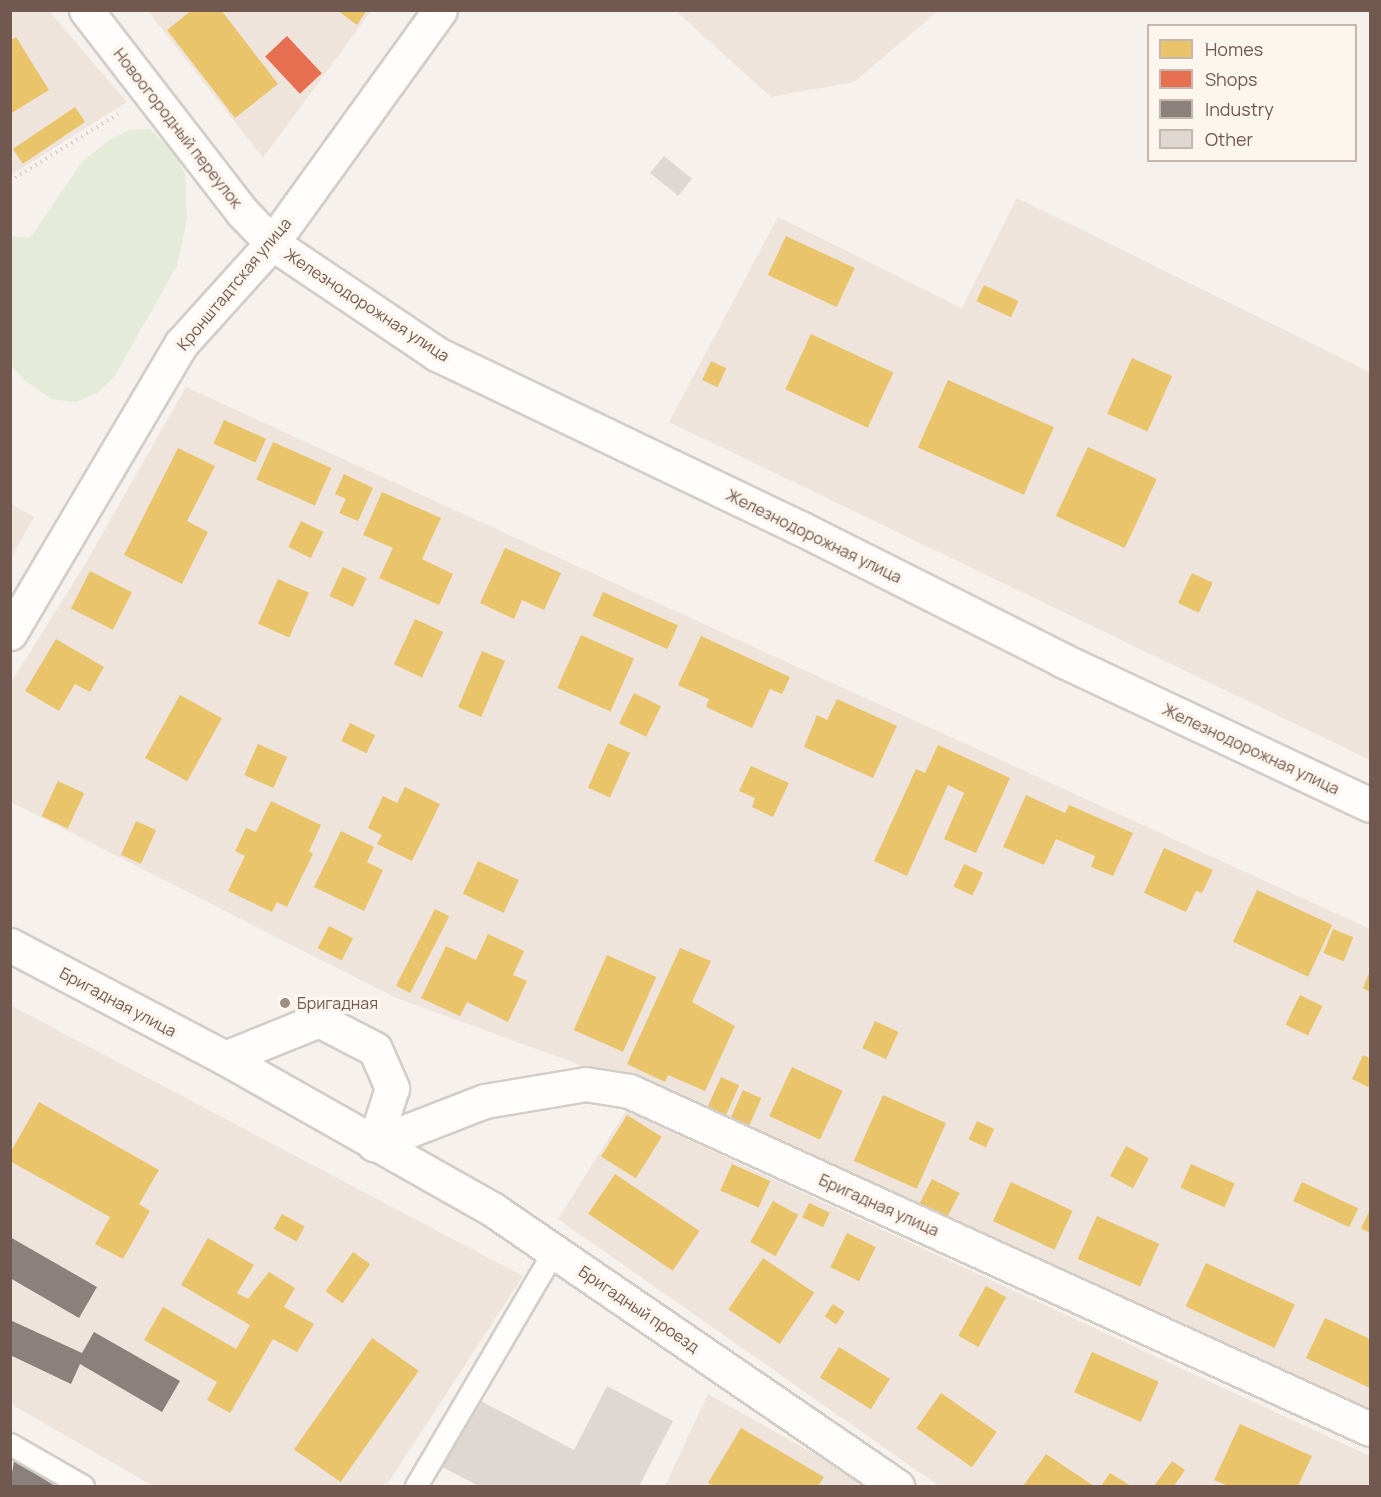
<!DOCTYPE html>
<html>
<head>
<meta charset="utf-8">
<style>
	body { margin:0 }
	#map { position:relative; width:1381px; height:1497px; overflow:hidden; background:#f6f1ec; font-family:Manrope,sans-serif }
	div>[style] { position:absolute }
	.residential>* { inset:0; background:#eee4db }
	.green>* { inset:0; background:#e4ebd8 }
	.homes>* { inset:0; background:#e9c46a; transform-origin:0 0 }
	.shops>* { inset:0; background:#e76f51; transform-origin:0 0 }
	.industry>* { inset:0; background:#8a817c }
	.building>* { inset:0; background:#dfd7d2; transform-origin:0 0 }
	.path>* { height:4px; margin-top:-2px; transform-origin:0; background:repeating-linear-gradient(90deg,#d7d0cc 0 1.5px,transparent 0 6px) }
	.roads { filter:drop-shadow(2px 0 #d3cdc8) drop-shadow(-2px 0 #d3cdc8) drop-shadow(0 2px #d3cdc8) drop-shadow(0 -2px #d3cdc8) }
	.lane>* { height:21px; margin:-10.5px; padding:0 10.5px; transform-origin:10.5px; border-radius:10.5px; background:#fefdfc }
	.street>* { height:33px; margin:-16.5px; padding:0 16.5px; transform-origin:16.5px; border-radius:16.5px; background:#fefdfc }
	.secondary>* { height:33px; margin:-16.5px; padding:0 16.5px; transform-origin:16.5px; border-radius:16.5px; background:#fefdfc }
	.dots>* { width:16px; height:16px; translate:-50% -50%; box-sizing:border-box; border:3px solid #fdf6ee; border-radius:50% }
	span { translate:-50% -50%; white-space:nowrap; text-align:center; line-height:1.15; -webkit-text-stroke:6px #fdf6ee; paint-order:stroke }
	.street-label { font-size:16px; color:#71594f }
	.poi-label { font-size:16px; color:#71594f }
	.left { translate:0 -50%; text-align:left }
	.frame { position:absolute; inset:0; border:12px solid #71594f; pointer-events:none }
	.legend { position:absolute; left:1147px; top:24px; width:210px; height:138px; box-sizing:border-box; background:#fdf6ee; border:2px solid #c5b7ae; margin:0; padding:8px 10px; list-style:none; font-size:18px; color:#71594f }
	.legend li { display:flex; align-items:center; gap:12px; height:30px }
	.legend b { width:30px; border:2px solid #c5b7ae }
</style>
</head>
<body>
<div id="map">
	<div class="residential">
		<i style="clip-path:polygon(11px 11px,49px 11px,127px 102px,11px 175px)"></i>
		<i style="clip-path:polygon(148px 11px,371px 11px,263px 158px)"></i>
		<i style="clip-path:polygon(676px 11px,938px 11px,854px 82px,771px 97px)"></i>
		<i style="clip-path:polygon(1017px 198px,1370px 372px,1370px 760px,669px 422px,778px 217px,962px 308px)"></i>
		<i style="clip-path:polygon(186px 387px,1370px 929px,1370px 1416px,643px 1088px,394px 997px,11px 802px,10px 684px,84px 566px)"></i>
		<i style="clip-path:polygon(11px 504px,34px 517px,11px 558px)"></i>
		<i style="clip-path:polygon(10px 1005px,523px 1276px,386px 1486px,153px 1486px,11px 1404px)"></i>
		<i style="clip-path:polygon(626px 1111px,1370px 1456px,1370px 1486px,939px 1486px,558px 1219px)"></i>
		<i style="clip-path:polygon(708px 1394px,871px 1486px,665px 1486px)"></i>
	</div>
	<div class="green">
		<i style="clip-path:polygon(150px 129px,175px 153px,185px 174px,187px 219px,177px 266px,114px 377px,97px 393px,75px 402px,51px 399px,23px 379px,11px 365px,11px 236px,30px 238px,82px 162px,108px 141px,129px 130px)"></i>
	</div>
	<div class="homes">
		<i style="clip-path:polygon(192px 10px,221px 10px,278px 84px,235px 118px,167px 30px)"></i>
		<i style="clip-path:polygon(337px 10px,367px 10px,357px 25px)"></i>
		<i style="clip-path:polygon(16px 37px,49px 90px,10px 114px,10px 41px)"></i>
		<i style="left:75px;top:107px;width:18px;height:75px;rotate:56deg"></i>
		<i style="left:786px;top:236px;width:76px;height:43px;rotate:25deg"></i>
		<i style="left:984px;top:285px;width:38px;height:18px;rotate:25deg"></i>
		<i style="left:811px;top:334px;width:91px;height:61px;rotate:25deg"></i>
		<i style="left:1132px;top:358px;width:44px;height:61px;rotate:24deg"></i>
		<i style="left:711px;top:361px;width:17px;height:21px;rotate:25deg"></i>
		<i style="left:948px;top:380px;width:116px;height:74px;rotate:24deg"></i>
		<i style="left:224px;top:420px;width:46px;height:26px;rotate:24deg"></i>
		<i style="left:273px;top:442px;width:64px;height:41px;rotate:24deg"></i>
		<i style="left:1088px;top:447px;width:76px;height:76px;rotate:25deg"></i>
		<i style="clip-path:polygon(178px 448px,215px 466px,187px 521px,208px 532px,182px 584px,124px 555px)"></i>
		<i style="clip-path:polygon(344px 474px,373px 488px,358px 521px,339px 513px,346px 499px,335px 494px)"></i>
		<i style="clip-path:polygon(382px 492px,441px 518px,422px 559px,453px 574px,439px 605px,379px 578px,393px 548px,363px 535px)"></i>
		<i style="left:301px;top:521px;width:25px;height:29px;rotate:26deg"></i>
		<i style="clip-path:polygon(505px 548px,561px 573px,544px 610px,522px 600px,514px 619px,480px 603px)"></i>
		<i style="left:343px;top:567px;width:26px;height:32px;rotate:25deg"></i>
		<i style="left:90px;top:571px;width:47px;height:42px;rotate:27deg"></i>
		<i style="left:1192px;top:573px;width:23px;height:33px;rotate:25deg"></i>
		<i style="left:278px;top:579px;width:34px;height:49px;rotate:24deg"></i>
		<i style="left:603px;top:592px;width:82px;height:26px;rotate:24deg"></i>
		<i style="left:415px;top:619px;width:31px;height:50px;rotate:25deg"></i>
		<i style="left:581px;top:635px;width:58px;height:58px;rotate:24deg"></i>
		<i style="clip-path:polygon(701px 636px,790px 677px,782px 694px,770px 689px,752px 728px,706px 707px,709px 699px,678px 685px)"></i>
		<i style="clip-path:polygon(56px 639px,104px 667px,90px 692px,75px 684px,59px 711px,25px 691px)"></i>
		<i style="left:482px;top:651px;width:25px;height:61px;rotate:23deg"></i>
		<i style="left:634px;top:693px;width:30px;height:34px;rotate:26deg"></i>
		<i style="left:180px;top:695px;width:48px;height:72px;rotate:29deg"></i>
		<i style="clip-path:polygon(837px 699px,897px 726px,873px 778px,804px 747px,817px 715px,827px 720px)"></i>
		<i style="left:350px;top:723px;width:28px;height:20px;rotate:26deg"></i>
		<i style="left:608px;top:743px;width:24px;height:49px;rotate:24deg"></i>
		<i style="left:258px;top:744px;width:32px;height:34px;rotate:24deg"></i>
		<i style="clip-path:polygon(938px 745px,1010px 778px,976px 853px,944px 839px,964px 793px,948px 785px,907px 876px,874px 861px,916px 769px,925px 773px)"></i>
		<i style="clip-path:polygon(751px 766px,789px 783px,773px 817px,752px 807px,755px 798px,739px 791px)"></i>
		<i style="left:58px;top:781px;width:29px;height:39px;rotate:25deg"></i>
		<i style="clip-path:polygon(405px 787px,440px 804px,412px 861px,377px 844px,382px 835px,368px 828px,383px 796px,397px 803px)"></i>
		<i style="clip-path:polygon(1026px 795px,1065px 813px,1069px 805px,1133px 833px,1113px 876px,1091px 867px,1095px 856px,1056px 839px,1044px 865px,1003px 847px)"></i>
		<i style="clip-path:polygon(271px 801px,321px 825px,309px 851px,313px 854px,287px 907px,277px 902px,272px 912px,228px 891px,245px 856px,235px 851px,246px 828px,256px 832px)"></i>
		<i style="left:136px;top:821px;width:22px;height:37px;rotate:24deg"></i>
		<i style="clip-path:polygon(341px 831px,374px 847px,367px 862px,383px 870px,364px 911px,314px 887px)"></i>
		<i style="clip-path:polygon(1164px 848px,1213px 870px,1202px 893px,1196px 891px,1186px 912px,1144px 893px)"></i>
		<i style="left:478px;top:861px;width:45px;height:36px;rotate:25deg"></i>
		<i style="left:964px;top:864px;width:21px;height:25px;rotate:25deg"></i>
		<i style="left:1257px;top:890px;width:83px;height:57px;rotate:25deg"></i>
		<i style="left:435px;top:909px;width:16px;height:86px;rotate:27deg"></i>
		<i style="left:329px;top:926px;width:27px;height:25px;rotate:27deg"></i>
		<i style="left:1333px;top:929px;width:22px;height:26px;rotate:22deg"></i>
		<i style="clip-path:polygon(488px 934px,524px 951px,513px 975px,527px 981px,508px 1022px,467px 1002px,460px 1016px,421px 998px,446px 946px,476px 960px)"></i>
		<i style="clip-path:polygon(680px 948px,711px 961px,692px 1002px,735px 1026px,705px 1091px,668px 1075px,665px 1082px,627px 1064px)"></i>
		<i style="left:607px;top:955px;width:54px;height:82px;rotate:24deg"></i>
		<i style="clip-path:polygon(1370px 971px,1370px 992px,1363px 988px)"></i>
		<i style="left:1300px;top:995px;width:25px;height:33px;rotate:26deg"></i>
		<i style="left:875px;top:1021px;width:26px;height:30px;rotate:25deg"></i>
		<i style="clip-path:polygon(1363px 1055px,1370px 1058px,1370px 1088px,1352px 1079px)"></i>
		<i style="left:792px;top:1067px;width:56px;height:54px;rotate:25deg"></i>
		<i style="left:721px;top:1077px;width:20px;height:39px;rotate:24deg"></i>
		<i style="left:743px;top:1090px;width:20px;height:36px;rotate:24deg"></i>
		<i style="left:883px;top:1095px;width:69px;height:72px;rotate:24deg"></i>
		<i style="clip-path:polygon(39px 1102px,159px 1170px,139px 1204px,150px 1211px,123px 1259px,95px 1244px,110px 1217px,10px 1161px,10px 1153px)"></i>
		<i style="left:627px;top:1115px;width:41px;height:49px;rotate:32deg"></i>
		<i style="left:977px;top:1121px;width:19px;height:20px;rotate:25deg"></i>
		<i style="left:1126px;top:1146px;width:26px;height:34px;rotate:28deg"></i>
		<i style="left:732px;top:1164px;width:42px;height:29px;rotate:24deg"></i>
		<i style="left:1191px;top:1164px;width:48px;height:26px;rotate:24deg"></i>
		<i style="left:615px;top:1174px;width:102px;height:48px;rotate:34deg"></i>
		<i style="left:932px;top:1179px;width:31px;height:34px;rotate:27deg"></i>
		<i style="left:1011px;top:1182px;width:68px;height:43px;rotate:25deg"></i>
		<i style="left:1302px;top:1182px;width:62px;height:21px;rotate:25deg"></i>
		<i style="left:773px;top:1201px;width:29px;height:47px;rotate:29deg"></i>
		<i style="left:809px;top:1203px;width:23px;height:16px;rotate:25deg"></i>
		<i style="clip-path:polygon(1370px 1210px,1370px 1233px,1361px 1228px)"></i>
		<i style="left:282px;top:1214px;width:26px;height:17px;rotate:29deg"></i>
		<i style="left:1097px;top:1216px;width:68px;height:47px;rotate:24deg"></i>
		<i style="left:847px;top:1233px;width:32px;height:38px;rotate:26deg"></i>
		<i style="clip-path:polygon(208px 1238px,254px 1265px,237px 1293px,248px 1299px,269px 1272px,295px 1288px,284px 1307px,314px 1324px,297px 1352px,273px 1339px,230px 1413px,207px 1400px,217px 1382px,144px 1340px,163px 1307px,236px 1349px,250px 1325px,181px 1285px)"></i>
		<i style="left:353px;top:1252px;width:21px;height:48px;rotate:35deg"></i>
		<i style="left:763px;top:1258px;width:62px;height:62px;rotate:34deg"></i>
		<i style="left:1206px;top:1263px;width:98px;height:48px;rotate:25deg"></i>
		<i style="left:986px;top:1286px;width:23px;height:57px;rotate:29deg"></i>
		<i style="left:833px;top:1304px;width:14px;height:15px;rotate:34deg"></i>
		<i style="clip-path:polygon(1325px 1318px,1370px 1339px,1370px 1388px,1306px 1358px)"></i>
		<i style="left:372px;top:1338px;width:57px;height:136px;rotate:35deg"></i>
		<i style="left:839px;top:1347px;width:60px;height:36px;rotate:32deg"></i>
		<i style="left:1092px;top:1352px;width:73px;height:44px;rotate:24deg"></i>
		<i style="left:941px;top:1393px;width:68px;height:43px;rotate:35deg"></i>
		<i style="clip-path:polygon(1240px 1424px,1312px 1456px,1298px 1486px,1228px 1486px,1214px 1480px)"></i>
		<i style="clip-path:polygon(741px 1428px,824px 1477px,818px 1486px,714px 1486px,708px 1483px)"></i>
		<i style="clip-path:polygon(1046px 1454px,1094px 1486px,1023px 1486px)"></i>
		<i style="clip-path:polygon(1172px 1461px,1185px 1470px,1174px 1486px,1154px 1486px)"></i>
		<i style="clip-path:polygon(1110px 1473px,1131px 1486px,1101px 1486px)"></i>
	</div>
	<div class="shops">
		<i style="left:287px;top:36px;width:51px;height:30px;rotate:47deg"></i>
	</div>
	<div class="industry">
		<i style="clip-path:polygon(10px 1237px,97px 1287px,79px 1318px,10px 1278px)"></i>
		<i style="clip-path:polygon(10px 1320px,82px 1353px,94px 1332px,180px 1381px,162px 1412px,80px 1364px,71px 1384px,10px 1355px)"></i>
		<i style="clip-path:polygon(14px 1460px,55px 1486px,10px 1486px)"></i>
	</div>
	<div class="building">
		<i style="left:664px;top:156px;width:36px;height:22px;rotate:39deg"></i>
		<i style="clip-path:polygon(607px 1386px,673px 1421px,639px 1486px,479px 1486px,442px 1467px,477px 1399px,574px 1450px)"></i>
	</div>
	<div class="path">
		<i style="left:10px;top:181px;width:127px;rotate:-31.8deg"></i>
	</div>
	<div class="roads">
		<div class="lane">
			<i style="left:10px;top:1444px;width:84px;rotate:29.9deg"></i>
			<i style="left:416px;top:1486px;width:273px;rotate:-59.6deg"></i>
		</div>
		<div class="street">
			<i style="left:86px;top:10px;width:255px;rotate:52.3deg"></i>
			<i style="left:242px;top:212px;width:43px;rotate:45.9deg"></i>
			<i style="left:10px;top:945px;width:243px;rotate:27.7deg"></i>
			<i style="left:225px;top:1058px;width:307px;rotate:29.5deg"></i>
			<i style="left:492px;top:1209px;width:491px;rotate:34.4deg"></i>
			<i style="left:225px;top:1058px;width:101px;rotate:-22deg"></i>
			<i style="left:319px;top:1020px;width:63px;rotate:27.4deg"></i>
			<i style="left:375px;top:1049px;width:43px;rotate:66.4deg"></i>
			<i style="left:392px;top:1088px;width:59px;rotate:107.8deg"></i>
			<i style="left:374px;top:1144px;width:119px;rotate:-21.2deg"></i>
			<i style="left:485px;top:1101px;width:101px;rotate:-9.6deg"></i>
			<i style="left:585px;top:1084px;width:45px;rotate:9deg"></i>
			<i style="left:629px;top:1091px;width:814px;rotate:24.52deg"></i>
		</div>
		<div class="secondary">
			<i style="left:272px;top:243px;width:199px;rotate:33.9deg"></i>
			<i style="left:437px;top:354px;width:403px;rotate:25.6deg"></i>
			<i style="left:800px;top:528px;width:293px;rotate:26.7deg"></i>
			<i style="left:1062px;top:660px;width:340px;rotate:25.2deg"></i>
			<i style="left:10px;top:633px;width:336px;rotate:-59.4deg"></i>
			<i style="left:181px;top:344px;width:136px;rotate:-48deg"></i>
			<i style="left:272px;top:243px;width:287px;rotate:-54.2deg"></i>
		</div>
	</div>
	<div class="dots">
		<i style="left:285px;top:1003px;background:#a08e86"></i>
	</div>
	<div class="street-label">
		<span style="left:178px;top:128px;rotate:52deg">Новоогородный переулок</span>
		<span style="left:234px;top:284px;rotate:-50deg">Кронштадтская улица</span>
		<span style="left:367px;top:305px;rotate:33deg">Железнодорожная улица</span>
		<span style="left:814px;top:536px;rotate:26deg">Железнодорожная улица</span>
		<span style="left:1251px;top:749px;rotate:25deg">Железнодорожная улица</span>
		<span style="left:118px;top:1002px;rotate:28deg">Бригадная улица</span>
		<span style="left:879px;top:1205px;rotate:24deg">Бригадная улица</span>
		<span style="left:639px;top:1309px;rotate:34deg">Бригадный проезд</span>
	</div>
	<div class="poi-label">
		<span class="left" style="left:297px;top:1003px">Бригадная</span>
	</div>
	<div class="frame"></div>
	<ul class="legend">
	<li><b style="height:16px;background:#e9c46a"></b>Homes</li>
	<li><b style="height:16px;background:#e76f51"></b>Shops</li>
	<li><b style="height:16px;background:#8a817c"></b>Industry</li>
	<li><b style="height:16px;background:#dfd7d2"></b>Other</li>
	</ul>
</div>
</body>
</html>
